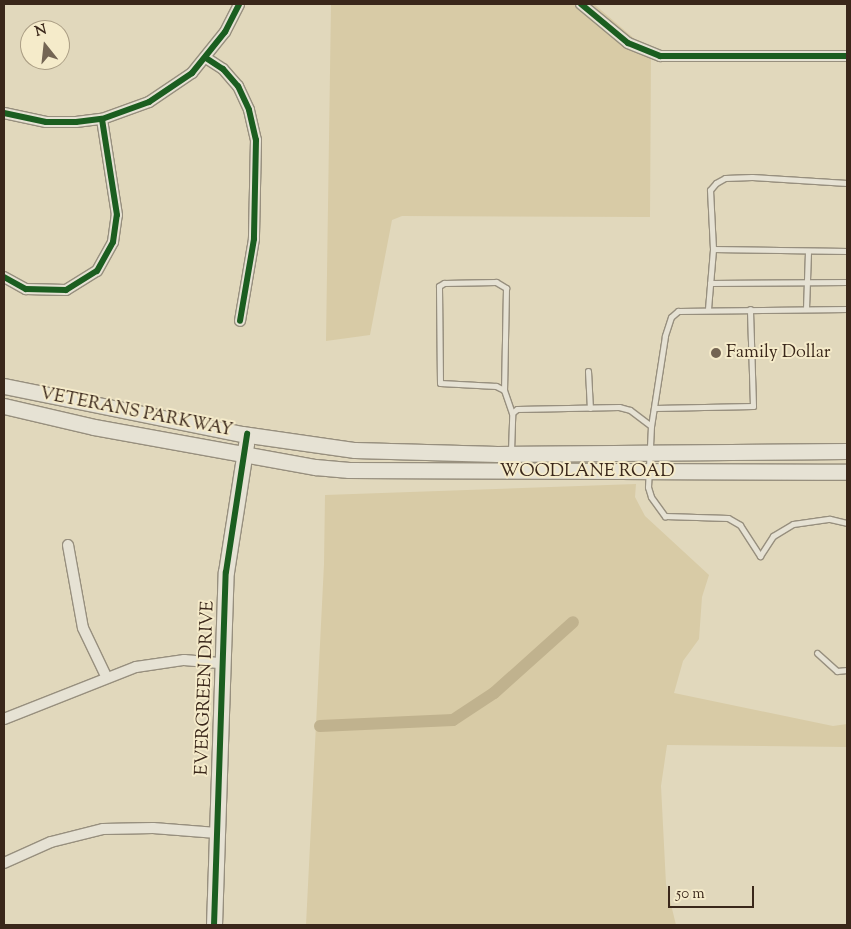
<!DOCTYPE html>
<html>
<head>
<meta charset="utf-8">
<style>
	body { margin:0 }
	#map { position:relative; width:851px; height:929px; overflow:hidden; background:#e1d8bc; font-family:"Sorts Mill Goudy",serif }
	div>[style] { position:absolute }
	.green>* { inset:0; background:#d8cba6 }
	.canal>* { height:12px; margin:-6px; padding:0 6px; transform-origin:6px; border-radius:6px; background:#c0b28e }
	.roads { filter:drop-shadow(1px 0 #978f7e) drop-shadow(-1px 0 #978f7e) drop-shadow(0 1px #978f7e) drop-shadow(0 -1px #978f7e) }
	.lane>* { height:5px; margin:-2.5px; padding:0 2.5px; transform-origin:2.5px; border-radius:2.5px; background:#e6e2d4 }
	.street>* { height:10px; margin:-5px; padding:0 5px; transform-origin:5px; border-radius:5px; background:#e6e2d4 }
	.secondary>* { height:15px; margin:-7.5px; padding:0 7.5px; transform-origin:7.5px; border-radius:7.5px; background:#e6e2d4 }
	.cycleway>* { height:6px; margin:-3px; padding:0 3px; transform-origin:3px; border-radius:3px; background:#1b5e20 }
	.dots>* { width:14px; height:14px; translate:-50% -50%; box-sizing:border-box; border:2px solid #f5ebca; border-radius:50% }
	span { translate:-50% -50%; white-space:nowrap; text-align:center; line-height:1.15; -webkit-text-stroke:4px #f5ebca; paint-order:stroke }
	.poi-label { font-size:18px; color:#3a271a }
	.left { translate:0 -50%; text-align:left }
	.street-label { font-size:18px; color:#3a271a }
	.frame { position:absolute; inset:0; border:5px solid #3a271a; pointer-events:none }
	.north { position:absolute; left:20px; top:20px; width:50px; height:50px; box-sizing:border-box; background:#f5ebca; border:1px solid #aa9d84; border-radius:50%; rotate:344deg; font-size:14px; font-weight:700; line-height:20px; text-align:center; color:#3a271a }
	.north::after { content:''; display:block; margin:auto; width:18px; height:22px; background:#746553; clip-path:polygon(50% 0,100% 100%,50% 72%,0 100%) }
	.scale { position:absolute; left:668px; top:886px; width:86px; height:22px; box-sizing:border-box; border:2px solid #3a271a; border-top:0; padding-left:6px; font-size:15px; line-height:18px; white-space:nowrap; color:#3a271a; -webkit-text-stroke:4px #f5ebca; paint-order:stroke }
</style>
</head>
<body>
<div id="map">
	<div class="green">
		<i style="clip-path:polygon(331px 4px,594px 4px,651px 53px,650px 217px,402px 216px,392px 220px,370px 335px,326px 341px)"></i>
		<i style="clip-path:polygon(636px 484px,635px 497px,645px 516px,709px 575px,702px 597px,699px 639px,683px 661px,674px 693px,833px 726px,847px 724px,847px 747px,667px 745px,661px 786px,666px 884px,676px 925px,306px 925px,324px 564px,325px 495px)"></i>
	</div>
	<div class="canal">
		<i style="left:320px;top:726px;width:133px;rotate:-2.6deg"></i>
		<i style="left:453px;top:720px;width:49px;rotate:-33.4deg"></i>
		<i style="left:494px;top:693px;width:106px;rotate:-41.9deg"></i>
	</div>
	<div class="roads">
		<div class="lane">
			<i style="left:713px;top:249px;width:134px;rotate:0.9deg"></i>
			<i style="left:710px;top:283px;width:137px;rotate:-0.4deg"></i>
			<i style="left:708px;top:309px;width:60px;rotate:-85.2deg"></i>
			<i style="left:713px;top:249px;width:59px;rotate:-92.9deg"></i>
			<i style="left:710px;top:190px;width:9px;rotate:-49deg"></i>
			<i style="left:716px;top:183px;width:10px;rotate:-29deg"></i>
			<i style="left:725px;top:178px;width:27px;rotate:-2deg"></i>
			<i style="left:752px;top:177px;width:95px;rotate:3.6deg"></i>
			<i style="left:806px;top:309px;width:58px;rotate:-88deg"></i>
			<i style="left:847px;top:309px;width:169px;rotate:179.3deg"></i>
			<i style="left:678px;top:311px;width:9px;rotate:139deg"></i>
			<i style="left:671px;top:317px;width:20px;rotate:108deg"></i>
			<i style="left:665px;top:336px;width:91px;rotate:98.8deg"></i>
			<i style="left:651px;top:426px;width:61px;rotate:92.8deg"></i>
			<i style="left:648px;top:487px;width:10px;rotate:73deg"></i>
			<i style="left:651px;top:497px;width:24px;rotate:54deg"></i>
			<i style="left:665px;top:516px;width:63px;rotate:1.8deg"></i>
			<i style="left:728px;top:518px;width:14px;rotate:30deg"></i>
			<i style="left:740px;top:525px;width:37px;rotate:57deg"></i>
			<i style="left:760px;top:556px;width:24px;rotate:-57deg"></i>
			<i style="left:773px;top:536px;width:23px;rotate:-31deg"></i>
			<i style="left:793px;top:524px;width:37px;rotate:-8deg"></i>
			<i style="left:830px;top:519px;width:17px;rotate:13deg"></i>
			<i style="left:588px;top:371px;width:37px;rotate:87deg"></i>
			<i style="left:504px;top:390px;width:9px;rotate:-153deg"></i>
			<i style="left:496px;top:386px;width:56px;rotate:-176.9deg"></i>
			<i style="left:440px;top:383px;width:97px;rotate:-90.6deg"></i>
			<i style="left:439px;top:286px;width:6px;rotate:-31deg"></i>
			<i style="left:444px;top:283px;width:52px;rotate:-1.1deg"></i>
			<i style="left:496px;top:282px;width:12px;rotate:31deg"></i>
			<i style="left:506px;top:288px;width:102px;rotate:91.1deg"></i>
			<i style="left:504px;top:390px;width:24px;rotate:71deg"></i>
			<i style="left:655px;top:408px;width:98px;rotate:-1.2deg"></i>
			<i style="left:753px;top:406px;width:97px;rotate:-91.8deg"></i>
			<i style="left:511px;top:451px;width:38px;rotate:-88deg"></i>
			<i style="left:512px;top:413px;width:6px;rotate:-39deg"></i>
			<i style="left:517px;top:409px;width:102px;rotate:-1.1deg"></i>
			<i style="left:619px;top:407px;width:11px;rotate:15deg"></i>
			<i style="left:630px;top:410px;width:26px;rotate:37deg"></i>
			<i style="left:817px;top:653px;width:27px;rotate:42deg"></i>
			<i style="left:837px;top:671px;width:10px;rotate:-6deg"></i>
		</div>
		<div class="street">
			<i style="left:581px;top:4px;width:61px;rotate:39.7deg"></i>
			<i style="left:628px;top:43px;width:35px;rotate:22deg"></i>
			<i style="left:660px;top:56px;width:187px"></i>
			<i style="left:206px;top:58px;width:20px;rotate:33deg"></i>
			<i style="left:223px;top:69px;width:23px;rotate:49deg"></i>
			<i style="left:238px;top:86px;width:26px;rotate:65deg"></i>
			<i style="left:249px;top:110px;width:31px;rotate:77deg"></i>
			<i style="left:256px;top:140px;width:99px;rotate:91.2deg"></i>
			<i style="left:254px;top:239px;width:83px;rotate:99.7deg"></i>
			<i style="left:4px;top:113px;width:43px;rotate:12.1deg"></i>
			<i style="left:46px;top:122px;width:30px"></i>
			<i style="left:76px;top:122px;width:26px;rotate:-7deg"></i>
			<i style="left:102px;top:119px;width:50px;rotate:-19.9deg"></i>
			<i style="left:149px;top:102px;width:52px;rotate:-34deg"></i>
			<i style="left:192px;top:73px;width:53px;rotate:-51.2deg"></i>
			<i style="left:225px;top:32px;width:31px;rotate:-63deg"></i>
			<i style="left:4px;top:277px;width:25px;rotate:29deg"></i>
			<i style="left:26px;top:289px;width:40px;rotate:1.4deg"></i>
			<i style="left:66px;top:290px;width:36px;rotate:-32deg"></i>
			<i style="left:97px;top:271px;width:33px;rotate:-61deg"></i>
			<i style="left:113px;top:242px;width:27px;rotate:-82deg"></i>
			<i style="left:117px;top:215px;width:97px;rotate:-98.9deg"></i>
			<i style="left:68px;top:545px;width:84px;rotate:79.8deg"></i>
			<i style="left:83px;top:628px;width:53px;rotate:64.4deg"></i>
			<i style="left:4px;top:719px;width:142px;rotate:-21.5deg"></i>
			<i style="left:136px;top:667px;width:49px;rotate:-8.3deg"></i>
			<i style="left:184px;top:660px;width:38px;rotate:5deg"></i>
			<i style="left:4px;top:863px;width:51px;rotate:-24.1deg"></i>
			<i style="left:51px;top:842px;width:54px;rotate:-14deg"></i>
			<i style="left:103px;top:829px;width:50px;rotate:-1.1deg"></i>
			<i style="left:153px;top:828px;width:64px;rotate:4.5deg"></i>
		</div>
		<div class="secondary">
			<i style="left:4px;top:386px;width:243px;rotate:11.4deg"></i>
			<i style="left:242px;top:434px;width:114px;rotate:8.1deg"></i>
			<i style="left:355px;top:450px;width:142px;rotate:1.6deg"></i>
			<i style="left:497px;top:454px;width:350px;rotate:-0.5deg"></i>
			<i style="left:4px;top:406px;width:92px;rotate:13.1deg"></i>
			<i style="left:94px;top:427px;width:225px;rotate:10.3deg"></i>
			<i style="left:315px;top:467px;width:34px;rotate:5deg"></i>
			<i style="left:349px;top:470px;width:498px;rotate:0.2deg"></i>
			<i style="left:214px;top:925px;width:353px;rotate:-88.1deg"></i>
			<i style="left:226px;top:572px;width:130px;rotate:-81.1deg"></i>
		</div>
	</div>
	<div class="cycleway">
		<i style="left:581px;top:4px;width:61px;rotate:39.7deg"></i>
		<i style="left:628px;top:43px;width:35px;rotate:22deg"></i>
		<i style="left:660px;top:56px;width:187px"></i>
		<i style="left:206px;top:58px;width:20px;rotate:33deg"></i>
		<i style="left:223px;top:69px;width:23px;rotate:49deg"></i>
		<i style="left:238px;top:86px;width:26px;rotate:65deg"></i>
		<i style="left:249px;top:110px;width:31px;rotate:77deg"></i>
		<i style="left:256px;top:140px;width:99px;rotate:91.2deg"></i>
		<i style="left:254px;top:239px;width:83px;rotate:99.7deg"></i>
		<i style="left:4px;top:113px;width:43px;rotate:12.1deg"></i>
		<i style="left:46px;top:122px;width:30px"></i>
		<i style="left:76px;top:122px;width:26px;rotate:-7deg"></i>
		<i style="left:102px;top:119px;width:50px;rotate:-19.9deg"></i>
		<i style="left:149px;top:102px;width:52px;rotate:-34deg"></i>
		<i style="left:192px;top:73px;width:53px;rotate:-51.2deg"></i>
		<i style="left:225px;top:32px;width:31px;rotate:-63deg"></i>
		<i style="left:4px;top:277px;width:25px;rotate:29deg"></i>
		<i style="left:26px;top:289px;width:40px;rotate:1.4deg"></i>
		<i style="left:66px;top:290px;width:36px;rotate:-32deg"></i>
		<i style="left:97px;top:271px;width:33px;rotate:-61deg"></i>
		<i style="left:113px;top:242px;width:27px;rotate:-82deg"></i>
		<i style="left:117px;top:215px;width:97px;rotate:-98.9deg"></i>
		<i style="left:214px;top:925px;width:353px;rotate:-88.1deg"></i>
		<i style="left:226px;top:572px;width:140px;rotate:-81.3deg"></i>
	</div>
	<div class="dots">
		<i style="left:716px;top:353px;background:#746553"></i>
	</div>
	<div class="poi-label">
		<span class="left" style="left:726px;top:353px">Family Dollar</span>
	</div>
	<div class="street-label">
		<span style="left:136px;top:413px;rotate:11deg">VETERANS PARKWAY</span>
		<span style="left:587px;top:472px">WOODLANE ROAD</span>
		<span style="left:206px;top:688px;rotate:-88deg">EVERGREEN DRIVE</span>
	</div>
	<div class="frame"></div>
	<div class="north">N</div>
	<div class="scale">50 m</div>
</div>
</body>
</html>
